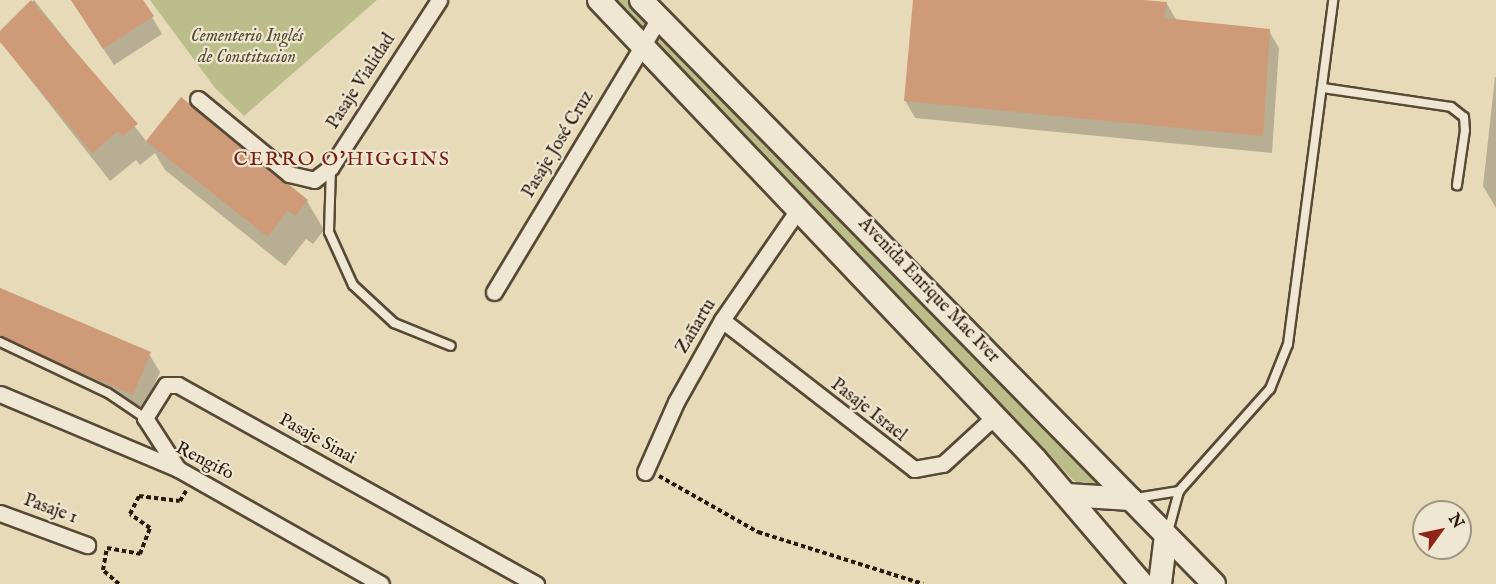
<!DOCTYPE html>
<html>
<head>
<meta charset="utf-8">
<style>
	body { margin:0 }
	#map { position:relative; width:1496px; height:584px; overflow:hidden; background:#e7dab8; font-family:"IM FELL English",serif }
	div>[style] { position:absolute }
	.green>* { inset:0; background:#bbbe8b }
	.shadow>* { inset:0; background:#0003 }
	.building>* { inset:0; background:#cf9a77; transform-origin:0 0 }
	.path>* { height:4px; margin-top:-2px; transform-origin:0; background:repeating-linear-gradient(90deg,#29180b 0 4.5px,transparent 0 7.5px) }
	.roads { filter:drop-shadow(2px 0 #584836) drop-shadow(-2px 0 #584836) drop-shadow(0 2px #584836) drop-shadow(0 -2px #584836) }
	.service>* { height:8px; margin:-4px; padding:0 4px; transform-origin:4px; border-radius:4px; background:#efe7d1 }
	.minor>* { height:15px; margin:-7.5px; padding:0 7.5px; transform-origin:7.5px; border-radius:7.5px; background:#efe7d1 }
	.secondary>* { height:22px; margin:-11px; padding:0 11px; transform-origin:11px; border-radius:11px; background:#efe7d1 }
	span { translate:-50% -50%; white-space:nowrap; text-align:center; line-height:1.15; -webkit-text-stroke:4.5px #efe7d1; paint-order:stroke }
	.park-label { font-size:18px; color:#554a31; font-style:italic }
	.street-label { font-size:18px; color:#29180b }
	.neighbourhood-label { font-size:20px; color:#7a1f14; letter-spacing:1.5px }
	.north { position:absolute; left:1412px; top:500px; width:60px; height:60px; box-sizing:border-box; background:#efe7d1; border:2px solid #a09482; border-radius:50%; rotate:57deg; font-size:16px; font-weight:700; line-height:24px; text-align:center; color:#29180b }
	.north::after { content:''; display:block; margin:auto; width:21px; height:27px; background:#8f2418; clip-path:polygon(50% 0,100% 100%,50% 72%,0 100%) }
</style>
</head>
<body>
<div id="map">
	<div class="green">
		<i style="clip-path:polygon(150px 0,377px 0,244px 116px,215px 88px)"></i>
		<i style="clip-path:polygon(606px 0,634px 0,1111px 491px,1098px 492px,1074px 481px)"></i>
	</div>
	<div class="shadow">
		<i style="clip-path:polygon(34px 0,147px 142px,181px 100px,307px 201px,324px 230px,313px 244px,306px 239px,285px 266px,165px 170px,155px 153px,140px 165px,136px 160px,110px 181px,0 41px,0 33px)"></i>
		<i style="clip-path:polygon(71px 0,142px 0,162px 34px,114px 65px)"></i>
		<i style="clip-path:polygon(915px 0,1126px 0,1167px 4px,1177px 21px,1269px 31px,1279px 48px,1272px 153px,915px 118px,905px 100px)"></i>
		<i style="clip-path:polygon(1495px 77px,1496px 77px,1496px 208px,1483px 186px)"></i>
		<i style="clip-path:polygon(0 288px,149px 354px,160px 372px,144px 408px,0 344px)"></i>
	</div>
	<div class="building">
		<i style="clip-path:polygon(31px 0,138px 124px,123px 136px,118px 131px,92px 153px,0 42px,0 31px)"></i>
		<i style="clip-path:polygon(71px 0,143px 0,154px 16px,103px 49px)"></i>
		<i style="clip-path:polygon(913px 0,1143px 0,1167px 2px,1164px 18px,1270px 29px,1263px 136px,904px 101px)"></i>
		<i style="clip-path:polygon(181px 97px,308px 200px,295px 216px,288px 210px,268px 237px,146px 141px)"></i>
		<i style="left:0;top:288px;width:164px;height:46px;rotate:23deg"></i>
	</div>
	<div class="path">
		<i style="left:659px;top:476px;width:114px;rotate:29.5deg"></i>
		<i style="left:758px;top:532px;width:173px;rotate:17.5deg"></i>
		<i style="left:119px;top:584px;width:21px;rotate:-139deg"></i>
		<i style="left:103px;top:570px;width:22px;rotate:-80deg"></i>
		<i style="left:107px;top:548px;width:34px;rotate:10deg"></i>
		<i style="left:140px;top:554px;width:28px;rotate:-69deg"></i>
		<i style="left:150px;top:528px;width:24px;rotate:-145deg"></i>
		<i style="left:130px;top:514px;width:20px;rotate:-63deg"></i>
		<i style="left:139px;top:496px;width:41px;rotate:7deg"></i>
		<i style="left:180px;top:501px;width:12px;rotate:-59deg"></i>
	</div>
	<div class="roads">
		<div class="service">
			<i style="left:1323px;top:88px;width:129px;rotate:8.4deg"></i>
			<i style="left:1451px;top:107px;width:16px;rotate:38deg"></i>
			<i style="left:1464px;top:117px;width:13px;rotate:86deg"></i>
			<i style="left:1465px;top:130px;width:56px;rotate:98.3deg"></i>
			<i style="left:331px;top:168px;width:64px;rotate:91.8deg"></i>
			<i style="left:329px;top:232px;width:58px;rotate:65.6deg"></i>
			<i style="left:353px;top:285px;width:56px;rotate:42.8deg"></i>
			<i style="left:394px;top:323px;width:61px;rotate:22deg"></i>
			<i style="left:0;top:342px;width:119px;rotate:25.3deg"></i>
			<i style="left:108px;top:393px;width:45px;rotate:34deg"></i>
			<i style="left:1136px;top:498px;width:44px;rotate:-9.2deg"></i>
			<i style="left:1168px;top:532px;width:42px;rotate:-75deg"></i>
			<i style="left:1179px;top:491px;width:137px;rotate:-48.3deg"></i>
			<i style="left:1270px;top:389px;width:48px;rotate:-68.2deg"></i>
			<i style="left:1288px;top:344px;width:347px;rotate:-82.5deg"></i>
		</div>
		<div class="minor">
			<i style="left:198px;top:99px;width:118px;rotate:39.5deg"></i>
			<i style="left:289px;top:174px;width:26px;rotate:13deg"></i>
			<i style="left:314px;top:180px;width:21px;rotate:-37deg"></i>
			<i style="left:331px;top:167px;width:199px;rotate:-57.1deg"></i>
			<i style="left:494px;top:292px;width:319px;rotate:-58.9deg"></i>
			<i style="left:722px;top:320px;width:243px;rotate:37.8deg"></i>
			<i style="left:914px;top:469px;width:29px;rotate:-10deg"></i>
			<i style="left:943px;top:464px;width:68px;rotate:-42.6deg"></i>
			<i style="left:0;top:394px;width:193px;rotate:22.8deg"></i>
			<i style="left:178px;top:469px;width:233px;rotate:29.5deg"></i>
			<i style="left:178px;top:469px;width:61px;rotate:-122.9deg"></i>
			<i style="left:145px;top:418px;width:39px;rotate:-58deg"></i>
			<i style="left:166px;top:385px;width:12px"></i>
			<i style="left:178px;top:385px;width:410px;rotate:29.1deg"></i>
			<i style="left:645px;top:472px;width:77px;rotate:-66.1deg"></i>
			<i style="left:676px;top:402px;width:94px;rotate:-60.7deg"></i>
			<i style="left:722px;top:320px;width:134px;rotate:-55.4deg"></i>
			<i style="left:0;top:513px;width:93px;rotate:20.2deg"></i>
		</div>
		<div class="secondary">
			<i style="left:599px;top:0;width:633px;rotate:46.47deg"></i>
			<i style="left:1035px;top:459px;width:165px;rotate:49.4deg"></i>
			<i style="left:641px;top:0;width:818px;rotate:45.54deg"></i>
			<i style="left:1067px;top:495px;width:64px;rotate:3.6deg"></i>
			<i style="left:1160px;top:584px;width:49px;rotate:-83deg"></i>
		</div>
	</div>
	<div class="park-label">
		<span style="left:247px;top:48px">Cementerio Inglés<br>de Constitucion</span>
	</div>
	<div class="street-label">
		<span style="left:362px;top:82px;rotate:-57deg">Pasaje Vialidad</span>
		<span style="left:559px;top:145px;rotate:-59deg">Pasaje José Cruz</span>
		<span style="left:928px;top:291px;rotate:46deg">Avenida Enrique Mac Iver</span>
		<span style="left:697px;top:327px;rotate:-59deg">Zañartu</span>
		<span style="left:868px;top:411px;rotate:38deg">Pasaje Israel</span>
		<span style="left:317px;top:440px;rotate:29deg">Pasaje Sinai</span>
		<span style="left:204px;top:462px;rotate:27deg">Rengifo</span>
		<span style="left:50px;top:510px;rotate:20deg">Pasaje 1</span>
	</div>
	<div class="neighbourhood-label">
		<span style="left:342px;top:159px">CERRO O'HIGGINS</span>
	</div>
	<div class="north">N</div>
</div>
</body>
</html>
